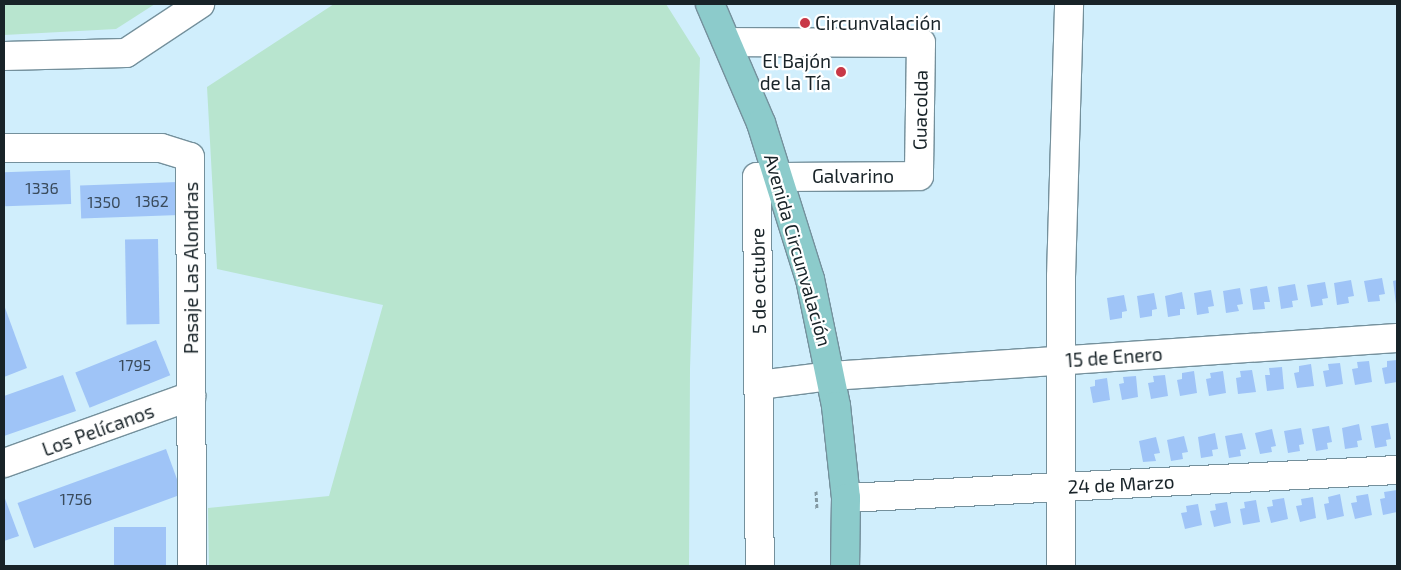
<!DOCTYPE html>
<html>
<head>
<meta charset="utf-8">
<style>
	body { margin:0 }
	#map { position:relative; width:1401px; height:570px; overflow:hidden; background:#d0eefc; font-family:"Exo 2",sans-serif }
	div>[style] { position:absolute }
	.green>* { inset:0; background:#b8e5cf }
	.building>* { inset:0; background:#9fc4f7; transform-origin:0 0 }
	.path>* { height:3px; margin-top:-1.5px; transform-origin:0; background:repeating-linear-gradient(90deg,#8298a2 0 4px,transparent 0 6.5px) }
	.roads { filter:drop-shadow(1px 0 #74909c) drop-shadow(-1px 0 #74909c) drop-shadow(0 1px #74909c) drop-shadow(0 -1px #74909c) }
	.minor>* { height:28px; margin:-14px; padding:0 14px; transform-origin:14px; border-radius:14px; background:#fff }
	.major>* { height:28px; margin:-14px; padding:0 14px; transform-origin:14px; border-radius:14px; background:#8ccbcb }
	.dots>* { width:14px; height:14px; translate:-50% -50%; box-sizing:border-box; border:2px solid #fff; border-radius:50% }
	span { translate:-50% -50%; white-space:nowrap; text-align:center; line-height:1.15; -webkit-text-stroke:4.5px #fff; paint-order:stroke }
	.number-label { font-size:16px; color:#3a4b5c }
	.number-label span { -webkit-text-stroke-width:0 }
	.poi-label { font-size:19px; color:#182328 }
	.left { translate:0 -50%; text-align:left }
	.right { translate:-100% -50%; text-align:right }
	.street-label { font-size:19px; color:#182328 }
	.frame { position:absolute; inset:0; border:5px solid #182328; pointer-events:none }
</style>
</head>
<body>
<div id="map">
	<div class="green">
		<i style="clip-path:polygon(4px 4px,155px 4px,116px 29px,4px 35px)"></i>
		<i style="clip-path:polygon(334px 4px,666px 4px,700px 58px,690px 369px,689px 566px,209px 566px,208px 508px,329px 496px,383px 305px,217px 269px,207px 87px)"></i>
	</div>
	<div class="building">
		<i style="left:70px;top:170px;width:34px;height:66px;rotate:88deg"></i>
		<i style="left:178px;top:182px;width:33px;height:98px;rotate:88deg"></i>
		<i style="left:158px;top:239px;width:85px;height:33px;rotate:89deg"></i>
		<i style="clip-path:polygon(1382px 278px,1385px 294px,1379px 295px,1380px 301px,1368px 302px,1364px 281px)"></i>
		<i style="clip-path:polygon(1351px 280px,1354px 296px,1348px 297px,1349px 303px,1337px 305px,1334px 283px)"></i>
		<i style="clip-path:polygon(1397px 280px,1397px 304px,1396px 304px,1393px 281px)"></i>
		<i style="clip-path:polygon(1325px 282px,1328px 298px,1322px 299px,1323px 305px,1311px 307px,1307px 285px)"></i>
		<i style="clip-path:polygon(1295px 284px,1298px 300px,1292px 301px,1293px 307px,1281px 309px,1278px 287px)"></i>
		<i style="clip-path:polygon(1267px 286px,1270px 302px,1264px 302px,1265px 309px,1253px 310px,1250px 289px)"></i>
		<i style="clip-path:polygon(1240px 288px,1243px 304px,1237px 305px,1239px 311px,1226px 313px,1223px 291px)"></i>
		<i style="clip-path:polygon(1211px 290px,1214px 306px,1208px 307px,1209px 313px,1197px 315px,1194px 293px)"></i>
		<i style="clip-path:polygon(1182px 292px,1185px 309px,1180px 309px,1180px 315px,1168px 317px,1165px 296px)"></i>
		<i style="clip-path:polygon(1154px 293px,1157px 309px,1152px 310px,1152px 316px,1140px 318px,1137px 296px)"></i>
		<i style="clip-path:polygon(1124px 295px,1127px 311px,1122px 312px,1122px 318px,1110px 320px,1107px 298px)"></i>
		<i style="clip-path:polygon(4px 305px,27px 368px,4px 377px)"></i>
		<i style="left:156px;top:340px;width:38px;height:87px;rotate:68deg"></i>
		<i style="clip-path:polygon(1397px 360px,1397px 382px,1385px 384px,1382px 368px,1387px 367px,1387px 361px)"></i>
		<i style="clip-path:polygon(1369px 361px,1372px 382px,1355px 385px,1352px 369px,1358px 368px,1357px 362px)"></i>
		<i style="clip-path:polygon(1340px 363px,1343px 384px,1326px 387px,1323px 371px,1329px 370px,1328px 364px)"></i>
		<i style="clip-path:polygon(1311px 364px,1314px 386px,1297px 388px,1294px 373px,1299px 372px,1299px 366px)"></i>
		<i style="clip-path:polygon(1282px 367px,1284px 389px,1267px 391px,1265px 375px,1270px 375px,1269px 368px)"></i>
		<i style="clip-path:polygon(1252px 370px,1256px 392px,1238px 394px,1236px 378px,1241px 377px,1240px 371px)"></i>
		<i style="clip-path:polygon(1194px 371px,1197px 393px,1180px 396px,1177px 380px,1182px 379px,1182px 373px)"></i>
		<i style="clip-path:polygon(1223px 371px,1226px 393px,1209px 396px,1206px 379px,1211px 378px,1210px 373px)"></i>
		<i style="clip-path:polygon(63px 375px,76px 411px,4px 436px,4px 396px)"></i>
		<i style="clip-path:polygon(1165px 375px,1168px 396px,1151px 399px,1148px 383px,1154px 382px,1153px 376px)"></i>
		<i style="clip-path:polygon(1136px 376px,1138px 397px,1122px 400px,1119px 384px,1124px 383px,1123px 377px)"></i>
		<i style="clip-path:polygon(1107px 378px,1110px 400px,1093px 403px,1090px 387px,1095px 386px,1095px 380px)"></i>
		<i style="clip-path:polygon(1388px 423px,1391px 439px,1386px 440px,1387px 446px,1375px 448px,1371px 426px)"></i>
		<i style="clip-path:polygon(1359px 424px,1362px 440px,1357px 441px,1358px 447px,1345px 449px,1342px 428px)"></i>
		<i style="clip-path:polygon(1329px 426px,1332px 442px,1327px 443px,1328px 449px,1316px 451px,1312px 429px)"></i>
		<i style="clip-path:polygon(1301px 428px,1304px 444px,1299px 445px,1300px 451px,1288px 453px,1284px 431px)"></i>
		<i style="clip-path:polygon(1272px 429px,1276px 446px,1271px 447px,1272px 452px,1260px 454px,1255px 433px)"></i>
		<i style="clip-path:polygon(1215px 433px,1218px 449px,1212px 450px,1213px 456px,1201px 458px,1198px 437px)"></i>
		<i style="clip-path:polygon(1242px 433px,1246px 449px,1240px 450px,1241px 456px,1229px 458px,1225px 436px)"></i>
		<i style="clip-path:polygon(1184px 436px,1188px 452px,1182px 453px,1183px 459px,1171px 461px,1167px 440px)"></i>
		<i style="clip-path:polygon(1156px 437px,1160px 453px,1154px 454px,1156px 461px,1143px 462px,1139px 441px)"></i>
		<i style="left:166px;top:449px;width:48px;height:158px;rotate:70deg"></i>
		<i style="clip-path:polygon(1397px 490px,1397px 512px,1383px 515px,1380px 499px,1385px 498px,1384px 492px)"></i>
		<i style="clip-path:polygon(1340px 494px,1344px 516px,1327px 520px,1324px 504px,1329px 503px,1328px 497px)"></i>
		<i style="clip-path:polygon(1368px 494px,1372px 515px,1355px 519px,1351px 503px,1357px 502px,1356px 496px)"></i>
		<i style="clip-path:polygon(4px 496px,19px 536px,4px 541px)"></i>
		<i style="clip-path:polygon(1313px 497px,1316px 518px,1300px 522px,1296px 506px,1302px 505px,1301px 499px)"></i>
		<i style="clip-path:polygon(1284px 498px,1288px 519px,1271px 523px,1267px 507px,1273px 506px,1272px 500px)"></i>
		<i style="clip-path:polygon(1256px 500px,1260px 522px,1243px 525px,1240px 509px,1245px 508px,1244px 502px)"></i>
		<i style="clip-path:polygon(1227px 502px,1231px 523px,1214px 527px,1210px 511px,1216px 510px,1215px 504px)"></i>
		<i style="clip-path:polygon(1198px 504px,1202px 525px,1185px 529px,1181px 513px,1187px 512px,1186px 506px)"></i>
		<i style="left:114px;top:527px;width:52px;height:39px"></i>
	</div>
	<div class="path">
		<i style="left:816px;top:491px;width:19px;rotate:87deg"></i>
	</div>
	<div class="roads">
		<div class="minor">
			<i style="left:727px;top:42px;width:194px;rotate:0.3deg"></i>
			<i style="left:921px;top:43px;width:133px;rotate:90.9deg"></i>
			<i style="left:919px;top:176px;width:162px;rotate:179.6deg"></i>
			<i style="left:757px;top:177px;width:389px;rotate:89.6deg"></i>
			<i style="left:4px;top:56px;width:122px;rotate:-1.4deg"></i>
			<i style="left:126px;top:53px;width:89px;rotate:-33.5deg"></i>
			<i style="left:4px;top:148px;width:157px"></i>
			<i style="left:161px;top:148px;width:30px;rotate:17deg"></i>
			<i style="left:190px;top:157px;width:409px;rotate:89.7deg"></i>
			<i style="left:759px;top:385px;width:73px;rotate:-7.1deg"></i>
			<i style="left:831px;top:376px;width:567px;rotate:-3.84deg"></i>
			<i style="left:4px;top:463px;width:199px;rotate:-19.7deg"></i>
			<i style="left:846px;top:498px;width:552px;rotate:-2.91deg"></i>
			<i style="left:1061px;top:566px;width:289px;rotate:-90deg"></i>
			<i style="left:1061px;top:277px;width:273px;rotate:-88.3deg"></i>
		</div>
		<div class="major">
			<i style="left:710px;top:4px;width:129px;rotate:66.8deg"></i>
			<i style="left:761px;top:123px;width:164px;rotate:72.6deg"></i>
			<i style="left:810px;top:279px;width:130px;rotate:78.4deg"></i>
			<i style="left:836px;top:406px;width:93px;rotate:83.8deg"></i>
			<i style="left:846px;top:498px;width:68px;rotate:90.8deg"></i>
		</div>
	</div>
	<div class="dots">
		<i style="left:805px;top:23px;background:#c83847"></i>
		<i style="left:841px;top:72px;background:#c83847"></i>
	</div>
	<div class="number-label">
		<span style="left:42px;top:188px">1336</span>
		<span style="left:152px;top:201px">1362</span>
		<span style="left:104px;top:202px">1350</span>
		<span style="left:135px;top:365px">1795</span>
		<span style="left:76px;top:499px">1756</span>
	</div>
	<div class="poi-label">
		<span class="left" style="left:815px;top:23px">Circunvalación</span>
		<span class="right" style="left:831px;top:72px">El Bajón<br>de la Tía</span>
	</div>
	<div class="street-label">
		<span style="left:920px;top:110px;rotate:-89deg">Guacolda</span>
		<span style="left:853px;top:176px">Galvarino</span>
		<span style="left:798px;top:250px;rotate:74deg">Avenida Circunvalación</span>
		<span style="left:191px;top:268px;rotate:-90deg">Pasaje Las Alondras</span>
		<span style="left:758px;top:281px;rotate:-91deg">5 de octubre</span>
		<span style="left:1114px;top:357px;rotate:-4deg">15 de Enero</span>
		<span style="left:98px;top:430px;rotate:-20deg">Los Pelícanos</span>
		<span style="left:1121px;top:484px;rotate:-3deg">24 de Marzo</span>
	</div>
	<div class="frame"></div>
</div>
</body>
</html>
